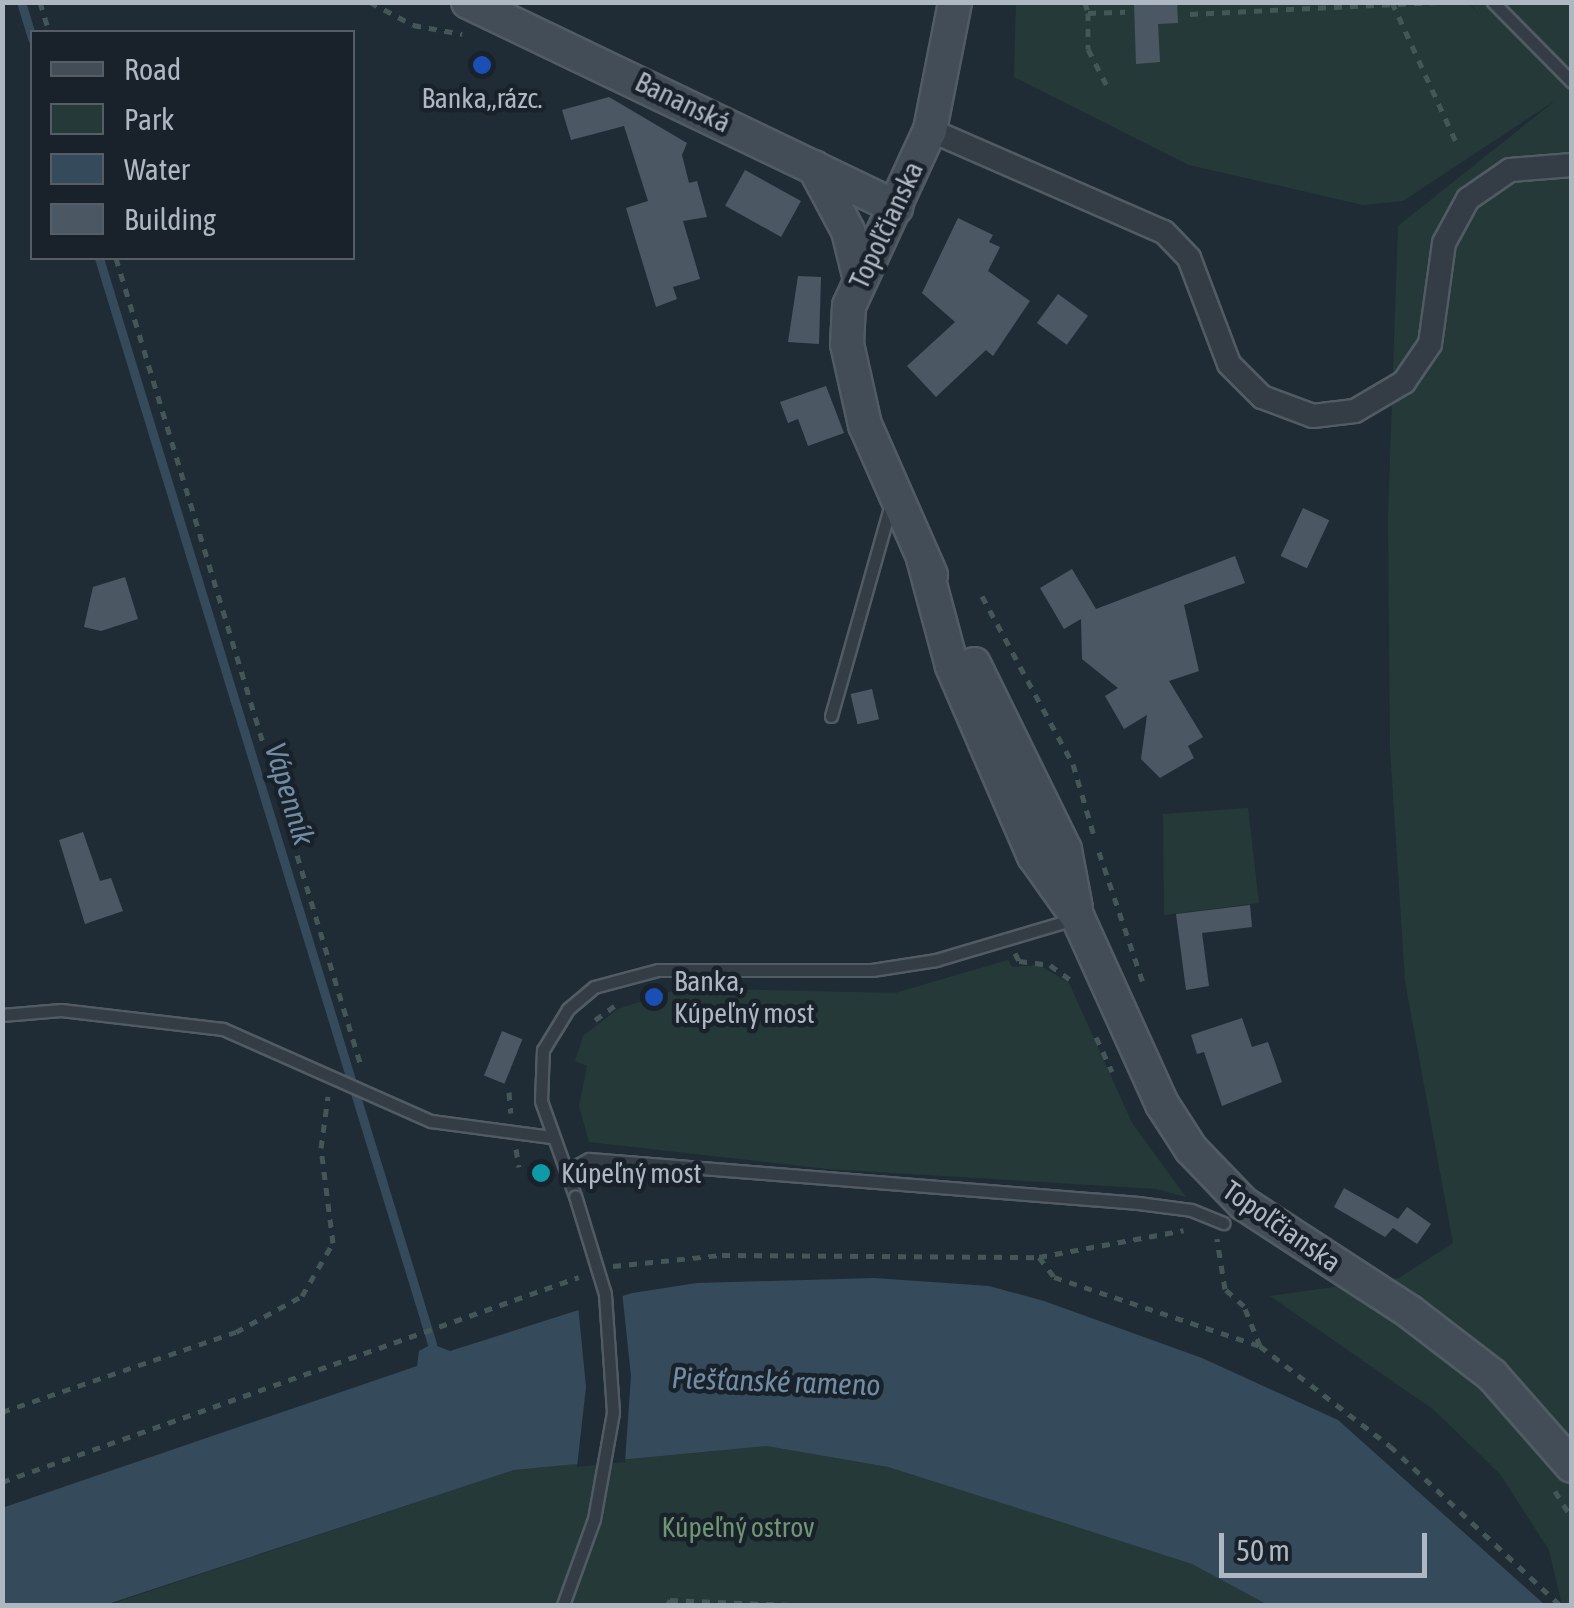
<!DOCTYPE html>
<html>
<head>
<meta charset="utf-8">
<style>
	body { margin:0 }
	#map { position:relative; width:1574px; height:1608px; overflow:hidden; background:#202c35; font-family:"Asap Condensed",sans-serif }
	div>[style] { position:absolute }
	.green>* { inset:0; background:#253a38 }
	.water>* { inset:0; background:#354a5b }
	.pier>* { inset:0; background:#202c35 }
	.stream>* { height:9px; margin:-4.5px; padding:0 4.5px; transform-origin:4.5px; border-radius:4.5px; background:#354a5b }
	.building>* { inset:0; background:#4b5864; transform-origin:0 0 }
	.path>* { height:5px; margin-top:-2.5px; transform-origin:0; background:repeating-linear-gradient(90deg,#445657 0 8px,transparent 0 16px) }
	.roads { filter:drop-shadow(2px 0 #515b64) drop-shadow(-2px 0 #515b64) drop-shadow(0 2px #515b64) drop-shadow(0 -2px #515b64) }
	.lane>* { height:11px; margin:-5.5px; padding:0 5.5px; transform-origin:5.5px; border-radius:5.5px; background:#343d46 }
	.street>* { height:22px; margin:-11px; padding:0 11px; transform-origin:11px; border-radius:11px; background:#343d46 }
	.secondary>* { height:32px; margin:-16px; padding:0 16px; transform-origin:16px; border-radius:16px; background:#424d58 }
	.bridges { filter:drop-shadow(2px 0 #515b64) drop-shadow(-2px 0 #515b64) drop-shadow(0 2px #515b64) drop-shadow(0 -2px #515b64) }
	.lane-bridge>* { height:11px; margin:-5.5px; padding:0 5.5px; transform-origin:5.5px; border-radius:5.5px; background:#343d46 }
	.dots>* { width:28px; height:28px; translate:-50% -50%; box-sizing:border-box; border:5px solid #19222a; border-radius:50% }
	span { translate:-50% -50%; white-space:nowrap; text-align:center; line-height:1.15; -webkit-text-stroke:9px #19222a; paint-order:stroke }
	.poi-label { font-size:28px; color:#aeb8c3 }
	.left { translate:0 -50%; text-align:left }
	.street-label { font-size:28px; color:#aeb8c3 }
	.park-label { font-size:28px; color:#6f9672 }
	.water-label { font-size:30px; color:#708da5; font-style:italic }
	.frame { position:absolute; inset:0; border:5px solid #aeb8c3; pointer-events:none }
	.legend { position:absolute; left:30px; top:30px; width:325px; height:230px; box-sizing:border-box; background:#19222a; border:2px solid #555e67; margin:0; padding:12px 18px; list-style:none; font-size:30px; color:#aeb8c3 }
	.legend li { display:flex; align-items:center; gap:20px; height:50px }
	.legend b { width:50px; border:2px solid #555e67 }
	.scale { position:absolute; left:1219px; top:1533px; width:208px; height:45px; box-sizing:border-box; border:5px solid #aeb8c3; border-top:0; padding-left:12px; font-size:30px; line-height:35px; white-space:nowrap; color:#aeb8c3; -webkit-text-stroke:8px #19222a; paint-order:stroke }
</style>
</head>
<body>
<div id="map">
	<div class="green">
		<i style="clip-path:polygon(1468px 2px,1482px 19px,1470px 3px,1571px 3px,1571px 1605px,1562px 1605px,1549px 1550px,1500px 1474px,1434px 1410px,1270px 1296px,1399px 1278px,1453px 1243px,1405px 981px,1390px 747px,1388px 517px,1398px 226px,1556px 100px,1403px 201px,1363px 205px,1189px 165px,1014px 77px,1016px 3px)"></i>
		<i style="clip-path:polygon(1248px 808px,1259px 903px,1164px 915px,1163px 814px)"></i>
		<i style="clip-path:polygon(1008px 960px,1012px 967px,1039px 965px,1069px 983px,1132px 1123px,1186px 1197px,1157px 1189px,828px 1169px,589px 1142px,579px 1106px,587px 1066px,575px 1061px,583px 1036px,618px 1009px,682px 988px,895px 993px)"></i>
		<i style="clip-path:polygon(766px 1446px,888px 1467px,1036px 1514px,1192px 1564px,1268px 1605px,105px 1606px,514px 1470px)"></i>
	</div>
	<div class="water">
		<i style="clip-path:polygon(874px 1278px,989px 1286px,1044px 1301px,1202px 1358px,1338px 1420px,1545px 1605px,1268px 1605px,1192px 1564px,1036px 1514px,888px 1467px,766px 1446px,514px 1470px,105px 1605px,3px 1605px,2px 1508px,417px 1366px,419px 1351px,432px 1344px,450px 1351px,632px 1293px,697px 1283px)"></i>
	</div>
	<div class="pier">
		<i style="clip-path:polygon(622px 1291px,631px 1376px,625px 1462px,577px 1467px,586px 1387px,578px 1305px)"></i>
	</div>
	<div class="stream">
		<i style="left:21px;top:2px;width:39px;rotate:73deg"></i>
		<i style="left:99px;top:258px;width:1136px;rotate:72.95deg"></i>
	</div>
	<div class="building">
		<i style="clip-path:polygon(1134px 2px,1177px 2px,1178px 23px,1158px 24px,1160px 62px,1136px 64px)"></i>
		<i style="clip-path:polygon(609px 97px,687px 143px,682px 155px,689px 183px,697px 181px,707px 217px,683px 221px,700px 279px,673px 287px,677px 299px,656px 307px,626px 208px,648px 201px,624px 126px,571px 140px,562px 110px)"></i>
		<i style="left:745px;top:170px;width:64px;height:41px;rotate:29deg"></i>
		<i style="clip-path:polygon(958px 218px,993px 235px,989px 242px,1000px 247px,988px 271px,1030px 301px,993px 356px,986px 350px,936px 397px,907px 366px,955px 322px,922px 293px)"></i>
		<i style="clip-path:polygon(798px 276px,821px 277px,819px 344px,788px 342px)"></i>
		<i style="left:1058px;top:294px;width:37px;height:36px;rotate:36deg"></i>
		<i style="clip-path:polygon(826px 386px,844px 433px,808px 446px,798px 419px,788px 423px,780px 402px)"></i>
		<i style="left:1303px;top:508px;width:29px;height:53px;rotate:25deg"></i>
		<i style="clip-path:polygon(1235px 556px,1245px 583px,1184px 605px,1199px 671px,1169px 681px,1203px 737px,1188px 746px,1194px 758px,1160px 778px,1141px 759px,1147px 715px,1124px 729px,1105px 696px,1118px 688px,1082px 659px,1081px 619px,1064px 629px,1040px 588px,1072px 569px,1096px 609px)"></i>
		<i style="clip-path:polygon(125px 577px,138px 619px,101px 631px,84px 627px,93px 587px)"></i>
		<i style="left:872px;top:689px;width:31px;height:22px;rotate:77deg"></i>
		<i style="clip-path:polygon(83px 832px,100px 881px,111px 878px,123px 911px,85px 924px,59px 840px)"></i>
		<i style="clip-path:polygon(1250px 905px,1252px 927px,1202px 933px,1209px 986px,1186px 990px,1176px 914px)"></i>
		<i style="clip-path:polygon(1242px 1018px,1252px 1047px,1268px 1042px,1282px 1082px,1222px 1106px,1204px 1052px,1197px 1054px,1191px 1035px)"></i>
		<i style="left:502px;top:1031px;width:22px;height:48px;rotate:22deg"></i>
		<i style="clip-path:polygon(1344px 1188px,1398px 1219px,1407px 1207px,1431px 1224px,1417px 1244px,1393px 1228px,1385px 1237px,1334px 1207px)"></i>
	</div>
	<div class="path">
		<i style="left:40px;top:2px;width:31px;rotate:73deg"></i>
		<i style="left:370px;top:2px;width:49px;rotate:28.1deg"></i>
		<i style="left:413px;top:25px;width:50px;rotate:10.4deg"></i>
		<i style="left:1085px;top:2px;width:11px;rotate:75deg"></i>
		<i style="left:1088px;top:13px;width:37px;rotate:-2deg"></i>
		<i style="left:1392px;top:2px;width:154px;rotate:65.4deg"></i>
		<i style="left:1088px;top:13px;width:36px;rotate:90deg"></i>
		<i style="left:1088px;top:49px;width:42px;rotate:62.8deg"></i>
		<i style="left:1190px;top:14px;width:248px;rotate:-2.8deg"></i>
		<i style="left:116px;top:258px;width:847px;rotate:73.13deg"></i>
		<i style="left:982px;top:596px;width:191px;rotate:61.6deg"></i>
		<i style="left:1073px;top:764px;width:75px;rotate:73.7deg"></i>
		<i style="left:1099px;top:852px;width:138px;rotate:71.4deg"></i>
		<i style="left:1015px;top:953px;width:9px;rotate:63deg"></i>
		<i style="left:1019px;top:961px;width:31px;rotate:7deg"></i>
		<i style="left:1050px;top:965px;width:27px;rotate:36deg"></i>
		<i style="left:595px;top:1020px;width:31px;rotate:-36deg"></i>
		<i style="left:1096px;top:1037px;width:38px;rotate:65deg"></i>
		<i style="left:509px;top:1092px;width:21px;rotate:85deg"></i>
		<i style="left:516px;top:1149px;width:18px;rotate:81deg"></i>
		<i style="left:1039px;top:1257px;width:25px;rotate:53deg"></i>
		<i style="left:1054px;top:1277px;width:217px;rotate:18.5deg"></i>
		<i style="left:1260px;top:1346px;width:43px;rotate:-111.8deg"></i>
		<i style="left:1244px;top:1306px;width:25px;rotate:-138deg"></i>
		<i style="left:1225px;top:1289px;width:51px;rotate:-99.1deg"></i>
		<i style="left:613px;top:1266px;width:110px;rotate:-5.8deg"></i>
		<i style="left:722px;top:1255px;width:317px;rotate:0.4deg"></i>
		<i style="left:1039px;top:1257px;width:147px;rotate:-10.5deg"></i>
		<i style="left:1260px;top:1346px;width:164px;rotate:37.6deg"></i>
		<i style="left:1390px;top:1446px;width:234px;rotate:43.1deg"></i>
		<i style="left:2px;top:1412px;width:247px;rotate:-18.9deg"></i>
		<i style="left:236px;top:1332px;width:75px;rotate:-28.6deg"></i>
		<i style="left:302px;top:1296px;width:61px;rotate:-59.7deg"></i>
		<i style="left:333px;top:1243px;width:96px;rotate:-97.2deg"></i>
		<i style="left:321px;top:1148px;width:52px;rotate:-82.3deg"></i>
		<i style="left:2px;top:1482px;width:612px;rotate:-19.56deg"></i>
		<i style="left:1555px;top:1491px;width:32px;rotate:58deg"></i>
		<i style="left:429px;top:1606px;width:9px"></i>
		<i style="left:667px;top:1606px;width:7px;rotate:-63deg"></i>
		<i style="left:670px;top:1600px;width:143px;rotate:2.4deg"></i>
	</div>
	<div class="roads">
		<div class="lane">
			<i style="left:1493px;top:2px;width:112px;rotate:45.4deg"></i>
			<i style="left:831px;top:716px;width:220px;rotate:-74.2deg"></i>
			<i style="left:2px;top:1015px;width:59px;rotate:-4.8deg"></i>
			<i style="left:61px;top:1010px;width:163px;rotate:6.7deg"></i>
			<i style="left:223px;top:1029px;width:227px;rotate:23.9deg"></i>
			<i style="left:431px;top:1121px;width:121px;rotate:7.6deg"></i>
			<i style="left:566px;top:1171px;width:26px;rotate:-28deg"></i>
			<i style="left:589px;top:1159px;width:551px;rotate:4.58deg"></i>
			<i style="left:1138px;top:1203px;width:53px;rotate:7.5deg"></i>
			<i style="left:1191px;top:1210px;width:35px;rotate:22deg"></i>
			<i style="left:575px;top:1196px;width:101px;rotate:-109.7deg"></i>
			<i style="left:541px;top:1101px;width:51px;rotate:-87.8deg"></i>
			<i style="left:543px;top:1050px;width:48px;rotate:-58.6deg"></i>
			<i style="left:568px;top:1009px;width:34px;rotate:-40deg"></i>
			<i style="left:594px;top:987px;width:66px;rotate:-14.9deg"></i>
			<i style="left:658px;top:970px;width:214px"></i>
			<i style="left:872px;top:970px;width:65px;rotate:-8.9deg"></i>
			<i style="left:936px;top:960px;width:144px;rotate:-16.5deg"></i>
		</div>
		<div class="street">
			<i style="left:930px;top:130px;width:255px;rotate:23.6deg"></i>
			<i style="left:1164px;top:232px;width:36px;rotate:46deg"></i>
			<i style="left:1189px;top:258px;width:113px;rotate:69.3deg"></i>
			<i style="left:1229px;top:364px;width:47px;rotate:45deg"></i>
			<i style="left:1262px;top:397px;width:54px;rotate:20.4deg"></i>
			<i style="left:1313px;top:416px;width:42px;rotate:-6.8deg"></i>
			<i style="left:1355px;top:411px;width:57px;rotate:-30.6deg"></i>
			<i style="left:1404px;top:382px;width:46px;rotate:-55.6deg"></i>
			<i style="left:1430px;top:344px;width:102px;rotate:-82.1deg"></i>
			<i style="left:1444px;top:243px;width:50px;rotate:-61.4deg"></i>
			<i style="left:1468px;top:199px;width:51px;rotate:-34.6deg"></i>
			<i style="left:1510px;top:170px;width:62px;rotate:-4.6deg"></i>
		</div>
		<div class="secondary">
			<i style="left:468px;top:2px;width:475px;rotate:25.6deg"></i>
			<i style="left:814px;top:167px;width:72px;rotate:62deg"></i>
			<i style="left:848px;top:231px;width:50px;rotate:76.2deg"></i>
			<i style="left:923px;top:558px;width:112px;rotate:75deg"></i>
			<i style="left:952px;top:666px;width:207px;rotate:66.7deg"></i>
			<i style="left:1034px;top:856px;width:76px;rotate:54.6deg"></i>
			<i style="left:1078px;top:918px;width:204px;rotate:65.7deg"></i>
			<i style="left:1162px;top:1104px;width:54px;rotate:57.2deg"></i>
			<i style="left:1191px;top:1149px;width:76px;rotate:46.1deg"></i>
			<i style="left:1244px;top:1204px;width:198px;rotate:33deg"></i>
			<i style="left:1410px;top:1312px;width:103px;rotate:37.5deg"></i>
			<i style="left:1492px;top:1375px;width:121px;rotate:48.7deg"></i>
			<i style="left:931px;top:575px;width:164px;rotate:-113.7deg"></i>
			<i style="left:865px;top:425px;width:83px;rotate:-102.5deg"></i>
			<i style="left:847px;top:344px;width:38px;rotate:-87deg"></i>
			<i style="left:849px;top:306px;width:194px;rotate:-65.3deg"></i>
			<i style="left:930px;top:130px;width:130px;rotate:-78.9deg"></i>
			<i style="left:974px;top:664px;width:207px;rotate:63.9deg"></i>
			<i style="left:1065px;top:850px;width:59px;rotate:79.3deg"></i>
		</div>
	</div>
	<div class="bridges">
		<div class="lane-bridge">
			<i style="left:563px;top:1605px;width:91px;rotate:-70.2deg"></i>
			<i style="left:594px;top:1519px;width:109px;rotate:-79.9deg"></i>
			<i style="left:613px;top:1412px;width:118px;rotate:-93.9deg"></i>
			<i style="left:605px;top:1294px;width:102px;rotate:-107deg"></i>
		</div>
	</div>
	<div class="dots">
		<i style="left:482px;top:65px;background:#1a4fb4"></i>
		<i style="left:654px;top:997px;background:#1a4fb4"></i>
		<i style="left:541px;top:1173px;background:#0f9aa8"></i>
	</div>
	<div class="poi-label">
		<span style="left:482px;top:98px">Banka,,rázc.</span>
		<span class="left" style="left:674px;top:997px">Banka,<br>Kúpeľný most</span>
		<span class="left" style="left:561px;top:1173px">Kúpeľný most</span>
	</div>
	<div class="street-label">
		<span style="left:683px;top:102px;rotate:26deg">Bananská</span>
		<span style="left:886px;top:225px;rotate:-65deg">Topoľčianska</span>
		<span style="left:1282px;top:1226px;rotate:35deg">Topoľčianska</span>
	</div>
	<div class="park-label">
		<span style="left:738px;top:1527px">Kúpeľný ostrov</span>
	</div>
	<div class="water-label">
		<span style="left:290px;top:794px;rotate:73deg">Vápenník</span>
		<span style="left:776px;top:1381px;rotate:2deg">Piešťanské rameno</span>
	</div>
	<div class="frame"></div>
	<ul class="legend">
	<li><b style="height:12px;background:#424d58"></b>Road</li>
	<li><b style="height:28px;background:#253a38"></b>Park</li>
	<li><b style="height:28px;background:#354a5b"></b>Water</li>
	<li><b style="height:28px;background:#4b5864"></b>Building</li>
	</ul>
	<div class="scale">50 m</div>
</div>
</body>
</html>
